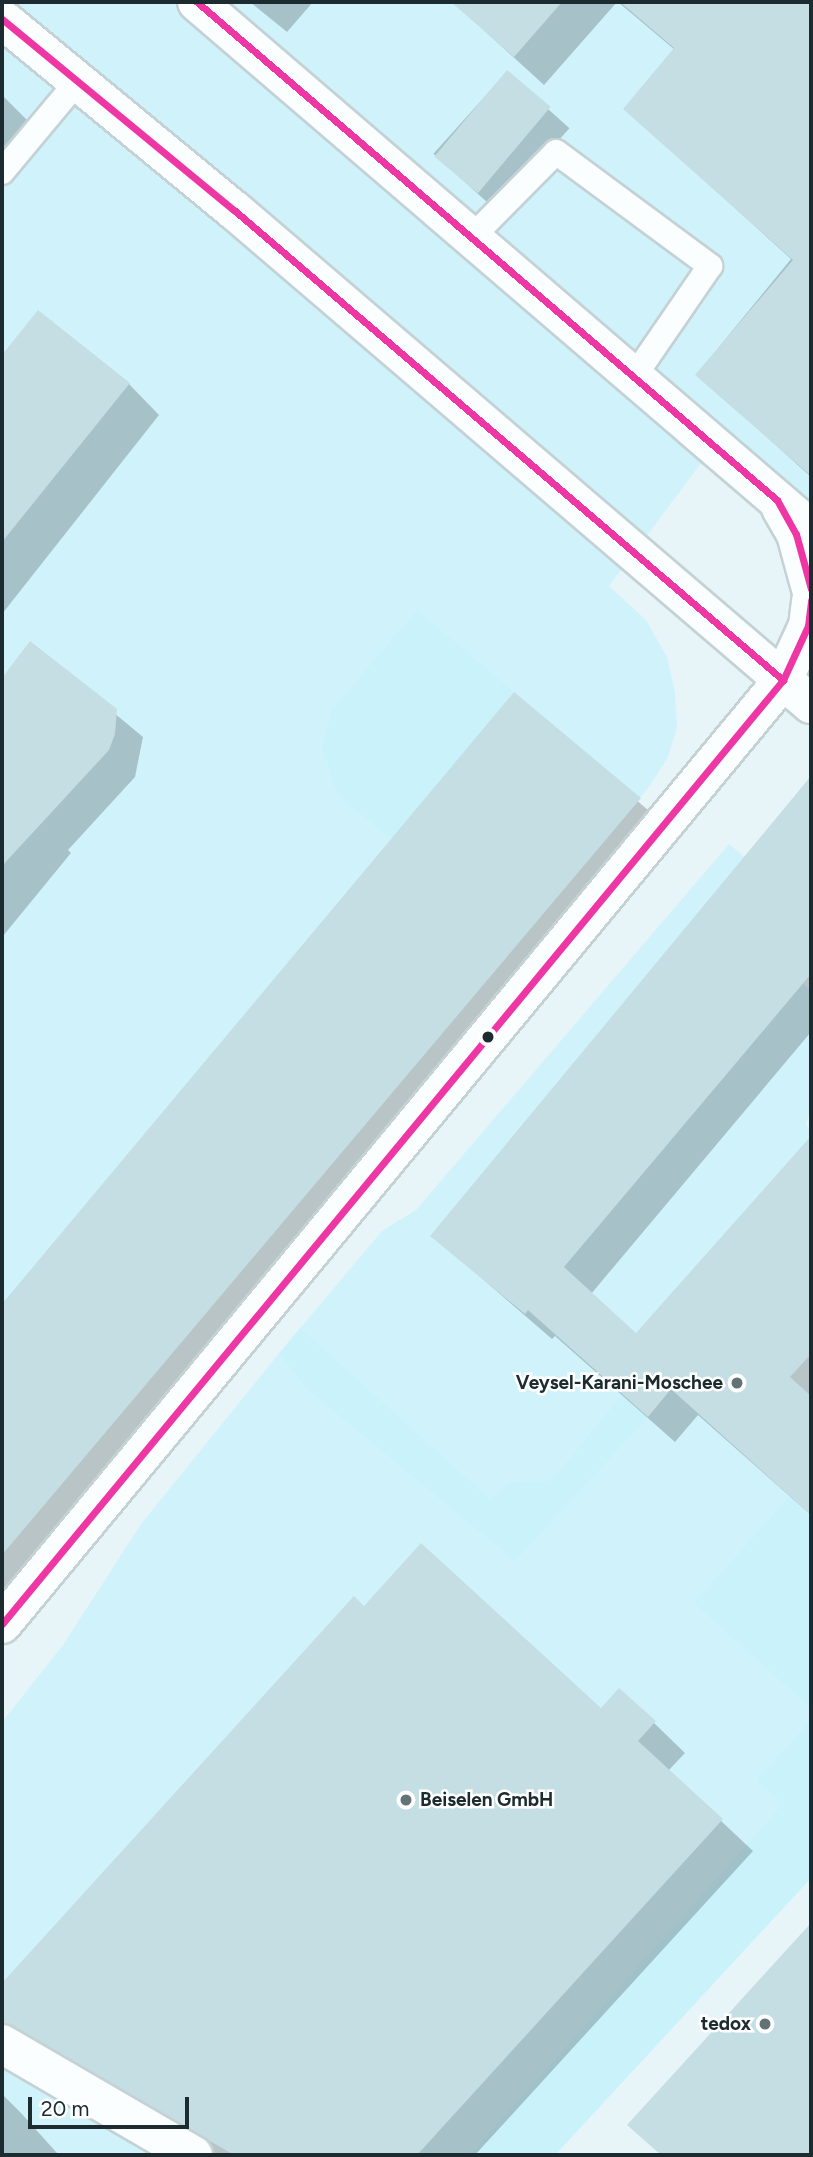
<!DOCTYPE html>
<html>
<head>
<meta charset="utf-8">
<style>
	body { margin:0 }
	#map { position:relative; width:813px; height:2157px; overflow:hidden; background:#e7f5f8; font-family:Figtree,sans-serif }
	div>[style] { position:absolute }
	.built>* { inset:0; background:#d0f3fb }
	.green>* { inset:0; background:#c9f2fb }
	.shadow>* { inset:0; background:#0003; transform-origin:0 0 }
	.building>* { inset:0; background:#c4dee3; transform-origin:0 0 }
	.roads { filter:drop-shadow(2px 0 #c4d2d5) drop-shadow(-2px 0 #c4d2d5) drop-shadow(0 2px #c4d2d5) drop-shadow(0 -2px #c4d2d5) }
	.lane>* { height:24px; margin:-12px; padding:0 12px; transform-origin:12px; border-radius:12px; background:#fbfefe }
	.street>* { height:38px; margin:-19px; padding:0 19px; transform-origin:19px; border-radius:19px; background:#fbfefe }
	.bus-1>* { height:7px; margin:-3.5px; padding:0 3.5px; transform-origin:3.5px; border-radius:3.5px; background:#ee37a5 }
	.dots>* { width:19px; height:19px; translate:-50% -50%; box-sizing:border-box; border:4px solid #fff; border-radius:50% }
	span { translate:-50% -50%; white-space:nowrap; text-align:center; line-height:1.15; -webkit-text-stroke:5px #fff; paint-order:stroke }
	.poi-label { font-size:19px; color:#1b2b2f; font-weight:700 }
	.right { translate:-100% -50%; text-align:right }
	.left { translate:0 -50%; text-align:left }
	.frame { position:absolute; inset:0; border:4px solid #1b2b2f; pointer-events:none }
	.scale { position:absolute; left:28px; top:2097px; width:161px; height:32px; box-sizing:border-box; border:4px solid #1b2b2f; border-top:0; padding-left:9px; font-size:21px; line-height:24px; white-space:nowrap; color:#1b2b2f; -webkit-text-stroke:5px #fff; paint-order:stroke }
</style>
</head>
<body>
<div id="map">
	<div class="built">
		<i style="clip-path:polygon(2px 2px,811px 2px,811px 500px,726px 430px,609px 586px,646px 620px,667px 657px,675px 692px,677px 728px,668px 757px,649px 787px,2px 1554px)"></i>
		<i style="clip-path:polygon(729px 844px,811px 912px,811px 974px,803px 984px,811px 991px,811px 1108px,806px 1125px,811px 1129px,811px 1232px,671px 1389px,811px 1515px,811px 1878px,555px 2155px,234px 2155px,81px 2067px,2px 1990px,2px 1722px,63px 1645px,141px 1524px,280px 1352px,382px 1231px,416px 1210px)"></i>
		<i style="clip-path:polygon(2px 2065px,149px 2155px,2px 2155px)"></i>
	</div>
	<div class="green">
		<i style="clip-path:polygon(417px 610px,514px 692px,391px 840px,337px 794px,322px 747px,332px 710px)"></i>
		<i style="clip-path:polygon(300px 1328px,491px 1500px,508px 1483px,551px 1481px,622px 1395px,648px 1417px,515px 1561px,306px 1388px,279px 1354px)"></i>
		<i style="clip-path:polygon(790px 1496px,811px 1515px,811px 1708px,694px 1603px)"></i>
		<i style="clip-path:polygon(811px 1720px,811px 1878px,555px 2155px,469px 2155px,783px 1804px,757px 1780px)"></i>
	</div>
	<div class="shadow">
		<i style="clip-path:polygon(250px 2px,313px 2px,287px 32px)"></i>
		<i style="clip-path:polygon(453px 2px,617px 2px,544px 85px)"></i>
		<i style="clip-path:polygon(618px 2px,811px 2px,811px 477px,697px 374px,791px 259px,626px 109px,675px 50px)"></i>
		<i style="left:507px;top:72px;width:84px;height:110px;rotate:42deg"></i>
		<i style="clip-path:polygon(2px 95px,43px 136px,2px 184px)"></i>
		<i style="clip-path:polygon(38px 312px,129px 384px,159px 415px,2px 614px,2px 358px)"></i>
		<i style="clip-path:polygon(31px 644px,143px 737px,135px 777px,68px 850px,71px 853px,3px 936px,2px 681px)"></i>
		<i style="clip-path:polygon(514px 695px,670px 829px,2px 1621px,2px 1307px)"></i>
		<i style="clip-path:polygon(794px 800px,811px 802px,811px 1032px,591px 1294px,636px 1336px,811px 1139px,811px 1515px,698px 1415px,675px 1442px,555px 1336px,552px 1339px,433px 1236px)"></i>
		<i style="clip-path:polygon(354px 1599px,364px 1608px,602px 1711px,620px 1690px,685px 1753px,668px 1771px,753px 1851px,475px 2155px,217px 2155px,69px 2069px,39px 2039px,46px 2031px,2px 1986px)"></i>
		<i style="clip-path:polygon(811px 1926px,811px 2155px,662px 2155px,630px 2125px)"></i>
		<i style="clip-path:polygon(2px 2094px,21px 2113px,57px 2153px,2px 2155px)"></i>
	</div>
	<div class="building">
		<i style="clip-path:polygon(451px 2px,562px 2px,514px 57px)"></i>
		<i style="clip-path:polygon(620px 2px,811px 2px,811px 476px,695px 375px,793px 260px,623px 109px,674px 48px)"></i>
		<i style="left:507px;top:70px;width:57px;height:113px;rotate:40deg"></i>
		<i style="clip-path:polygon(38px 310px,130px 383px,2px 542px,2px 355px)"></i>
		<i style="clip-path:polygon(30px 641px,117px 709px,115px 734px,109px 750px,2px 866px,2px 678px)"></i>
		<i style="clip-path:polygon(514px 692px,641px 798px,2px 1555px,2px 1304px)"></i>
		<i style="clip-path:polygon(811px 776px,811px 974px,564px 1267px,636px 1333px,811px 1136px,811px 1354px,790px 1377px,811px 1396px,811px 1515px,671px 1389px,648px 1417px,528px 1310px,525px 1314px,430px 1236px)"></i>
		<i style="clip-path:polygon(421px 1543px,601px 1708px,619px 1688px,656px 1721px,638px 1741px,723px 1819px,417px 2155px,234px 2155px,2px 2021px,2px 1983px,354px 1596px,364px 1606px)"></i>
		<i style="clip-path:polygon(811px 1923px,811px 2155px,661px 2155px,627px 2125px)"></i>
	</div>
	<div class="roads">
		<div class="lane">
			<i style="left:2px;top:172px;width:117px;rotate:-50.2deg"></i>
			<i style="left:470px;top:239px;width:122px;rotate:-45.3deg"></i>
			<i style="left:556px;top:152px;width:192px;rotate:36.5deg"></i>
			<i style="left:710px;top:266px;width:136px;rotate:124.5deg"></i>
		</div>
		<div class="street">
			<i style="left:197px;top:2px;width:809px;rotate:40.64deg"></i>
			<i style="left:2px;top:19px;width:301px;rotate:39.5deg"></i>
			<i style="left:234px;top:210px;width:760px;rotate:40.57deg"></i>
			<i style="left:781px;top:508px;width:30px;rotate:60deg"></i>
			<i style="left:796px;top:534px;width:57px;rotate:74.7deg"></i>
			<i style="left:2px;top:1624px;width:1225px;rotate:-50.4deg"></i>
			<i style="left:783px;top:680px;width:60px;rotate:-65.2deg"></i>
			<i style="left:808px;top:626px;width:26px;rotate:-83deg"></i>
			<i style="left:2px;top:2044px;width:221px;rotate:30.2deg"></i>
		</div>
	</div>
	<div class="bus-1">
		<i style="left:197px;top:2px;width:764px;rotate:40.65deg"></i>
		<i style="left:777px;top:500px;width:39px;rotate:61deg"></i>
		<i style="left:796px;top:534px;width:57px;rotate:74.7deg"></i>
		<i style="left:2px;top:19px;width:301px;rotate:39.5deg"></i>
		<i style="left:234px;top:210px;width:723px;rotate:40.57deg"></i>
		<i style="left:2px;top:1624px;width:1225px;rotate:-50.4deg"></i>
		<i style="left:783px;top:680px;width:60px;rotate:-65.2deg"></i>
		<i style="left:808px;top:626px;width:26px;rotate:-83deg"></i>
	</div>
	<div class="dots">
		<i style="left:488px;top:1037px;background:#1b2b2f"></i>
		<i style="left:737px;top:1383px;background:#627275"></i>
		<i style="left:406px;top:1800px;background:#627275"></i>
		<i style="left:765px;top:2024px;background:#627275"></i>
	</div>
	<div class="poi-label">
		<span class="right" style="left:723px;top:1383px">Veysel-Karani-Moschee</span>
		<span class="left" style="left:420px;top:1800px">Beiselen GmbH</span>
		<span class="right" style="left:751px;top:2024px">tedox</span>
	</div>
	<div class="frame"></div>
	<div class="scale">20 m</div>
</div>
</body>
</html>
